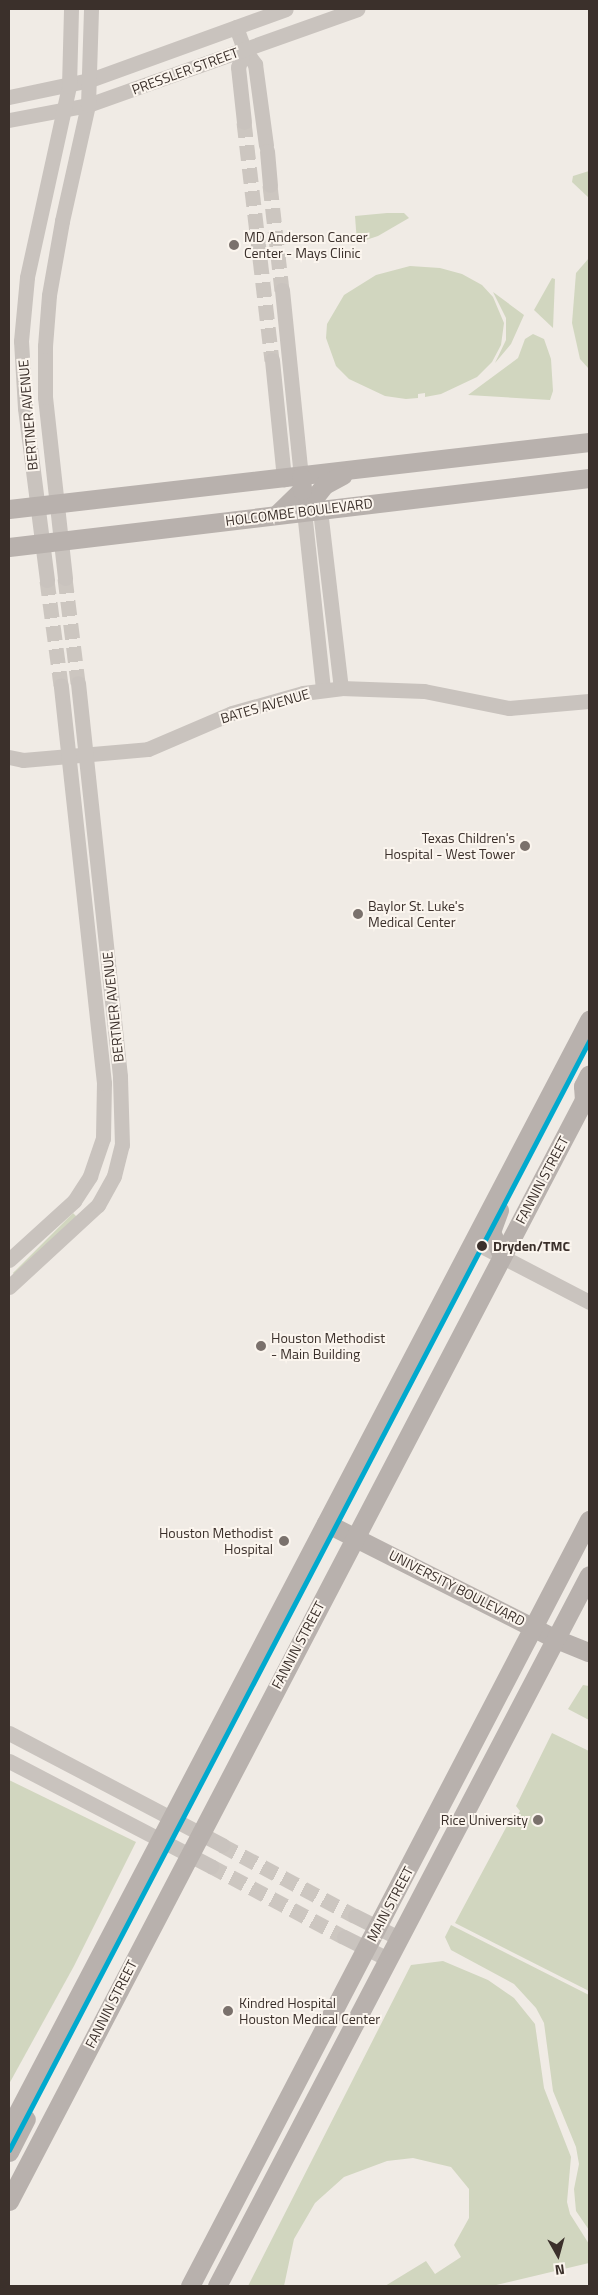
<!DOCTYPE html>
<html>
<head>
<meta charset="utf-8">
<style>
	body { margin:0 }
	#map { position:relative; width:598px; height:2295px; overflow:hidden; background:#f0ebe5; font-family:"Titillium Web",sans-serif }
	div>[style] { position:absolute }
	.green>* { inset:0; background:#d1d6bf; transform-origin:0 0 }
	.minor-tunnel>* { height:15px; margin-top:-7.5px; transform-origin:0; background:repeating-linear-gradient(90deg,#ccc6c0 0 15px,transparent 0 23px) }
	.minor>* { height:15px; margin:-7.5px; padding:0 7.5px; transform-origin:7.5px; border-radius:7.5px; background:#c9c3be }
	.major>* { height:19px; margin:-9.5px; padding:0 9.5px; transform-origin:9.5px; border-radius:9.5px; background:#b8b1ad }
	.rail-1>* { height:5px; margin:-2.5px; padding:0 2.5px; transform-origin:2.5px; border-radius:2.5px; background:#00a9ce }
	.dots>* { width:14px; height:14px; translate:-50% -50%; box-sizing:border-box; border:2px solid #fbf5ee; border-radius:50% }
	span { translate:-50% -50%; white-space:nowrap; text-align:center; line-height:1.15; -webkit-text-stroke:4px #fbf5ee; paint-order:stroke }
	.street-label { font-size:14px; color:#3b302b }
	.poi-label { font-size:14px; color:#3b302b }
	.left { translate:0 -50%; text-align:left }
	.right { translate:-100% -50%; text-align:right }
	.stop-label { font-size:14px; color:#3b302b; font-weight:700 }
	.frame { position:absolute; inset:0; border:10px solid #3b302b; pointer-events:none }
	.north { position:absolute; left:533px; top:2230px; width:50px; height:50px; -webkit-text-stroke:4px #fbf5ee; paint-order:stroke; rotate:173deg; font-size:14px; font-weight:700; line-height:20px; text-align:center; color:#3b302b }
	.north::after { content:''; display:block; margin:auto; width:18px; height:22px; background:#3b302b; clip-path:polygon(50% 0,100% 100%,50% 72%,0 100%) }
</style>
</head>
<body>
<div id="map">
	<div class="green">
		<i style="clip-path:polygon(589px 171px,589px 198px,572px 182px,573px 176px)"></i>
		<i style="clip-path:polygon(387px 213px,404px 213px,409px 218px,378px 236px,357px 243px,355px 216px)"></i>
		<i style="clip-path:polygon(589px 258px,589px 369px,580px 359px,572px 323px,576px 273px)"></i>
		<i style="clip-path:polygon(410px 266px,440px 268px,462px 274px,482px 285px,493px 297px,504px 323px,501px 345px,492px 362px,477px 377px,441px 394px,425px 397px,425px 393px,418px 394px,418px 398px,406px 399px,385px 396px,349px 379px,336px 366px,326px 338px,327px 324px,344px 295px,376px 275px)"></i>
		<i style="clip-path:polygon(552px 278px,555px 279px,553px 328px,534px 310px)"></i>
		<i style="clip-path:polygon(493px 292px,524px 315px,511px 344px,495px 363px,506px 340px,506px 318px)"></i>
		<i style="clip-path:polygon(533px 334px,544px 339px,551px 359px,553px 391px,550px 400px,468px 395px,518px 358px,525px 339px)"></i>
		<i style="left:73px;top:1213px;width:6px;height:85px;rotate:45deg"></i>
		<i style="clip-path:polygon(583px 1685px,589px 1686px,589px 1720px,568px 1709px)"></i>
		<i style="clip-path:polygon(552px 1733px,589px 1751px,589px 1991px,455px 1923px,509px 1822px,515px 1821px,520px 1811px,516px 1806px)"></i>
		<i style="clip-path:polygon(9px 1780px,136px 1842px,74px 1966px,9px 2084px)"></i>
		<i style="clip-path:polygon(451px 1925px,589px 1995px,589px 2230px,576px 2211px,574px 2189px,579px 2164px,576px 2147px,553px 2091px,544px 2023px,536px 2008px,514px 1984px,451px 1950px,445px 1937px)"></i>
		<i style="clip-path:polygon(443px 1961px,488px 1980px,514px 1998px,535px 2024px,544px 2088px,571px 2157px,567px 2202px,570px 2214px,589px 2244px,589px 2263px,492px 2286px,385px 2286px,426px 2261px,435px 2274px,461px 2257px,454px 2245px,469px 2218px,469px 2189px,451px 2167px,413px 2158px,387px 2161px,344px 2177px,315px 2203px,294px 2239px,284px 2286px,248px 2286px,411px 1965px)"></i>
	</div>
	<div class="minor-tunnel">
		<i style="left:244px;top:122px;width:240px;rotate:83.3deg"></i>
		<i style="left:270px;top:185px;width:106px;rotate:83.5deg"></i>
		<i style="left:65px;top:578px;width:106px;rotate:82.9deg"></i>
		<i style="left:47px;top:580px;width:106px;rotate:82.4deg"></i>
		<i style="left:222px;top:1845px;width:151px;rotate:28.1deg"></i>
		<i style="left:211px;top:1866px;width:151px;rotate:28.1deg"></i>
	</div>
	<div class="minor">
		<i style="left:236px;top:27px;width:23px;rotate:70deg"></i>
		<i style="left:244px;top:49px;width:19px;rotate:54deg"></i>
		<i style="left:255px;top:64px;width:82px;rotate:82.3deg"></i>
		<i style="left:244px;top:49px;width:19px;rotate:108deg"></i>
		<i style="left:238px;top:67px;width:55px;rotate:83.8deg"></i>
		<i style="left:9px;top:97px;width:83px;rotate:-11.9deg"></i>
		<i style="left:90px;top:80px;width:208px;rotate:-19.9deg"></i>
		<i style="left:9px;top:120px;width:80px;rotate:-10.8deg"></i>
		<i style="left:88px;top:105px;width:286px;rotate:-19.6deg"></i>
		<i style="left:267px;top:151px;width:34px;rotate:85deg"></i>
		<i style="left:282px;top:290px;width:188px;rotate:84.2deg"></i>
		<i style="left:272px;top:360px;width:120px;rotate:84.2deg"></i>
		<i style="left:320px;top:510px;width:179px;rotate:83.3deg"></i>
		<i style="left:304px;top:511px;width:180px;rotate:83.9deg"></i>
		<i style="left:65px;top:578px;width:182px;rotate:-96.3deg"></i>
		<i style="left:45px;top:397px;width:51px;rotate:-90deg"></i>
		<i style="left:45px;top:346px;width:51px;rotate:-85.5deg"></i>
		<i style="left:49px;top:295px;width:75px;rotate:-80deg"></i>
		<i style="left:62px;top:221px;width:119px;rotate:-77.4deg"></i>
		<i style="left:88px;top:105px;width:96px;rotate:-88.2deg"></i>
		<i style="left:47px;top:580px;width:173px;rotate:-97.3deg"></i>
		<i style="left:25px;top:408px;width:67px;rotate:-93.4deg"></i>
		<i style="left:21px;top:341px;width:64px;rotate:-84.6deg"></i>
		<i style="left:27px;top:277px;width:196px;rotate:-77.6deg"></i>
		<i style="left:69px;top:86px;width:77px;rotate:-88.5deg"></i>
		<i style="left:9px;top:757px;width:14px;rotate:12deg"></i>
		<i style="left:23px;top:760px;width:125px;rotate:-5deg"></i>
		<i style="left:148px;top:749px;width:91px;rotate:-23.2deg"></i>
		<i style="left:232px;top:713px;width:74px;rotate:-15.7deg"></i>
		<i style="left:303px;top:693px;width:38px;rotate:-7deg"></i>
		<i style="left:341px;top:688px;width:83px;rotate:2.1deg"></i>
		<i style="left:424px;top:691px;width:87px;rotate:11.3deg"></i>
		<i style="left:509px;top:708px;width:80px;rotate:-5deg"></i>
		<i style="left:472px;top:1241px;width:132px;rotate:27.5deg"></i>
		<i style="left:9px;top:1260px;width:88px;rotate:-42.2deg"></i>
		<i style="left:74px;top:1201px;width:30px;rotate:-57deg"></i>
		<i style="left:90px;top:1176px;width:40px;rotate:-71.1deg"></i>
		<i style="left:103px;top:1138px;width:55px;rotate:-89deg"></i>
		<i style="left:104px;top:1083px;width:400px;rotate:-96.2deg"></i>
		<i style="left:9px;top:1287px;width:121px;rotate:-42.7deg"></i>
		<i style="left:98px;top:1205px;width:33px;rotate:-61deg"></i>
		<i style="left:114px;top:1176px;width:32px;rotate:-76deg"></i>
		<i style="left:122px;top:1145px;width:69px;rotate:-91.7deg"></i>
		<i style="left:120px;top:1076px;width:395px;rotate:-96.1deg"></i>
		<i style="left:9px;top:1733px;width:241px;rotate:27.7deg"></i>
		<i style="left:9px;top:1761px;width:228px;rotate:27.5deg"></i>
		<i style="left:355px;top:1916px;width:49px;rotate:26.6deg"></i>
		<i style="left:344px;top:1937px;width:49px;rotate:26.6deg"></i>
	</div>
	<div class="major">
		<i style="left:9px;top:509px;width:584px;rotate:-6.59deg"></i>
		<i style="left:304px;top:511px;width:33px;rotate:-52deg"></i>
		<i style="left:324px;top:485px;width:21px;rotate:-28deg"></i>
		<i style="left:277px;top:514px;width:35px;rotate:-44deg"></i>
		<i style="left:302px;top:490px;width:13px;rotate:-94deg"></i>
		<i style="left:9px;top:547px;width:584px;rotate:-6.78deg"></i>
		<i style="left:584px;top:1100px;width:14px;rotate:-94deg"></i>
		<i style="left:583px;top:1086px;width:13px;rotate:-63deg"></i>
		<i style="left:499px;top:1210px;width:23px;rotate:110deg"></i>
		<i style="left:491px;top:1232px;width:26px;rotate:65deg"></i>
		<i style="left:326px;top:1523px;width:258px;rotate:26.8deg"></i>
		<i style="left:556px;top:1639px;width:35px;rotate:22deg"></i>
		<i style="left:9px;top:2129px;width:1252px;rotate:-62.39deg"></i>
		<i style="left:9px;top:2152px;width:37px;rotate:-63deg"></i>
		<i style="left:9px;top:2201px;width:1253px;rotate:-62.43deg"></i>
		<i style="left:190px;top:2286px;width:864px;rotate:-62.49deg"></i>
		<i style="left:217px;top:2286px;width:802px;rotate:-62.38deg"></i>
	</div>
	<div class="rail-1">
		<i style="left:9px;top:2150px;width:1252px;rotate:-62.39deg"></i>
	</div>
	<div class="dots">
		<i style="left:234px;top:245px;background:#7a716c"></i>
		<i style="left:525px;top:846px;background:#7a716c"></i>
		<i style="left:358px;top:914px;background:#7a716c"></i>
		<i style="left:482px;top:1246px;background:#3b302b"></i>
		<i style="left:261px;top:1346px;background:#7a716c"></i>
		<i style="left:284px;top:1541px;background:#7a716c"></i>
		<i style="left:538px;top:1820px;background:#7a716c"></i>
		<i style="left:228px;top:2011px;background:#7a716c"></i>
	</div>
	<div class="street-label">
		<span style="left:185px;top:71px;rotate:-20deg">PRESSLER STREET</span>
		<span style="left:28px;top:415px;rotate:-95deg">BERTNER AVENUE</span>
		<span style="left:299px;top:512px;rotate:-7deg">HOLCOMBE BOULEVARD</span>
		<span style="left:265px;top:706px;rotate:-16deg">BATES AVENUE</span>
		<span style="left:113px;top:1007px;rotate:-96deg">BERTNER AVENUE</span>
		<span style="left:542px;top:1180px;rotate:-62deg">FANNIN STREET</span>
		<span style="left:457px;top:1588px;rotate:27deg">UNIVERSITY BOULEVARD</span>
		<span style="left:298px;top:1645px;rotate:-62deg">FANNIN STREET</span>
		<span style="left:390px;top:1904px;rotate:-62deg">MAIN STREET</span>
		<span style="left:111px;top:2004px;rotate:-63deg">FANNIN STREET</span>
	</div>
	<div class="poi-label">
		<span class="left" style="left:244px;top:245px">MD Anderson Cancer<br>Center - Mays Clinic</span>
		<span class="right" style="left:515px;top:846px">Texas Children's<br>Hospital - West Tower</span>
		<span class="left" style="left:368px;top:914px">Baylor St. Luke's<br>Medical Center</span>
		<span class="left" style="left:271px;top:1346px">Houston Methodist<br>- Main Building</span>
		<span class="right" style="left:273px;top:1541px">Houston Methodist<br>Hospital</span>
		<span class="right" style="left:528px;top:1820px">Rice University</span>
		<span class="left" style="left:239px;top:2011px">Kindred Hospital<br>Houston Medical Center</span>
	</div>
	<div class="stop-label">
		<span class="left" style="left:493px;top:1246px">Dryden/TMC</span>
	</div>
	<div class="frame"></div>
	<div class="north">N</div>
</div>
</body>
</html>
